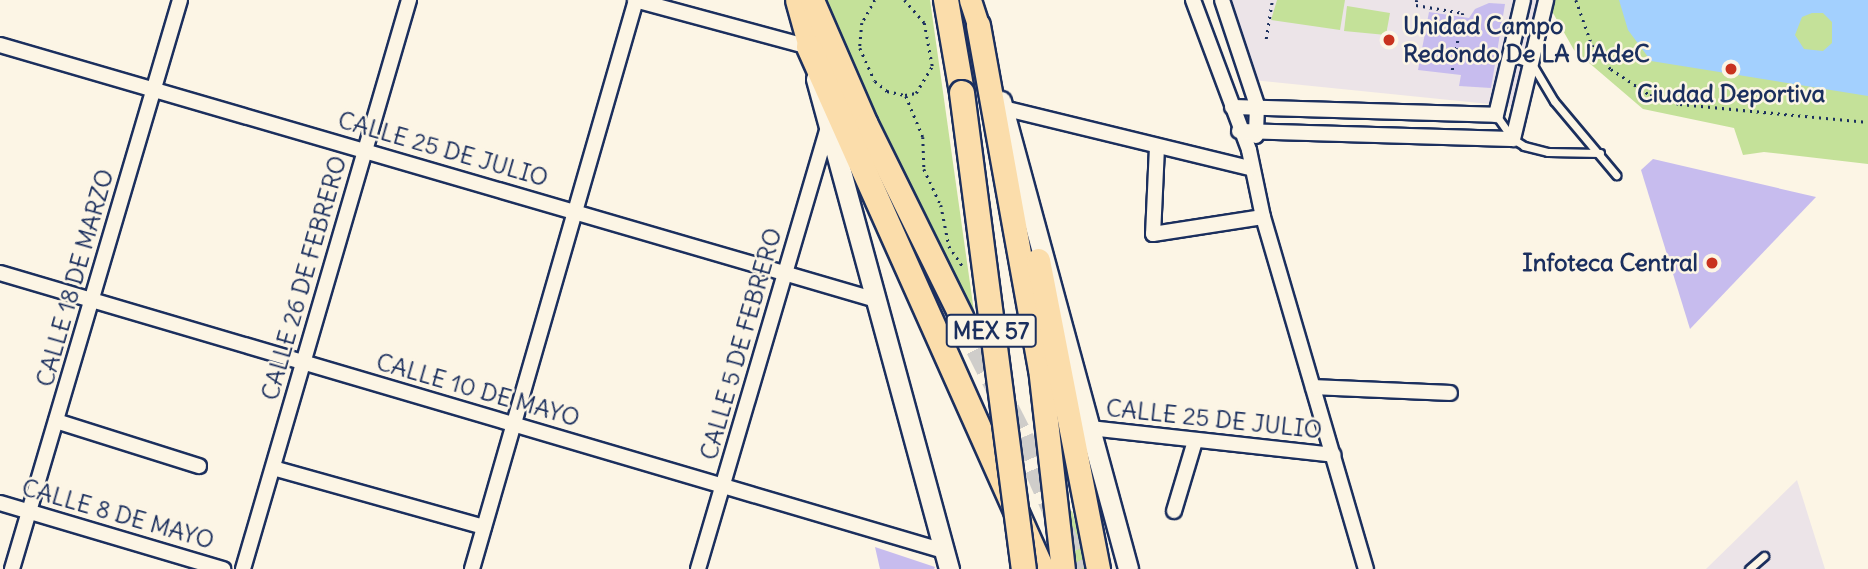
<!DOCTYPE html>
<html>
<head>
<meta charset="utf-8">
<style>
	body { margin:0 }
	#map { position:relative; width:1868px; height:569px; overflow:hidden; background:#fcf5e5; font-family:Delius,sans-serif }
	div>[style] { position:absolute }
	.built>* { inset:0; background:#ece4e8 }
	.green>* { inset:0; background:#c4e199 }
	.water>* { inset:0; background:#a3d0fe }
	.building>* { inset:0; background:#c7bcee }
	.trunk-tunnel>* { height:23px; margin-top:-11.5px; transform-origin:0; background:repeating-linear-gradient(90deg,#cfcdca 0 23px,transparent 0 34px) }
	.path>* { height:2.5px; margin-top:-1.25px; transform-origin:0; background:repeating-linear-gradient(90deg,#1b2f5e 0 2px,transparent 0 7px) }
	.roads { filter:drop-shadow(2px 0 #1b2f5e) drop-shadow(-2px 0 #1b2f5e) drop-shadow(0 2px #1b2f5e) drop-shadow(0 -2px #1b2f5e) }
	.service>* { height:7px; margin:-3.5px; padding:0 3.5px; transform-origin:3.5px; border-radius:3.5px; background:#fcf5e5 }
	.minor>* { height:14px; margin:-7px; padding:0 7px; transform-origin:7px; border-radius:7px; background:#fcf5e5 }
	.secondary>* { height:19px; margin:-9.5px; padding:0 9.5px; transform-origin:9.5px; border-radius:9.5px; background:#fcf5e5 }
	.primary>* { height:21px; margin:-10.5px; padding:0 10.5px; transform-origin:10.5px; border-radius:10.5px; background:#fbddab }
	.trunk>* { height:23px; margin:-11.5px; padding:0 11.5px; transform-origin:11.5px; border-radius:11.5px; background:#fbddab }
	.motorway>* { height:24px; margin:-12px; padding:0 12px; transform-origin:12px; border-radius:12px; background:#fbddab }
	.bridges { filter:drop-shadow(2px 0 #1b2f5e) drop-shadow(-2px 0 #1b2f5e) drop-shadow(0 2px #1b2f5e) drop-shadow(0 -2px #1b2f5e) }
	.motorway-bridge>* { height:24px; margin:-12px; padding:0 12px; transform-origin:12px; border-radius:12px; background:#fbddab }
	.dots>* { width:19px; height:19px; translate:-50% -50%; box-sizing:border-box; border:4px solid #fcf5e5; border-radius:50% }
	span { translate:-50% -50%; white-space:nowrap; text-align:center; line-height:1.15; -webkit-text-stroke:5px #fcf5e5; paint-order:stroke }
	.shield-label span { padding:2px 5px; background:#fcf5e5; border:2px solid; border-radius:5px; -webkit-text-stroke-width:0 }
	.shield-label { font-size:23px; color:#1b2f5e; font-weight:700 }
	.poi-label { font-size:24px; color:#1b2f5e; font-weight:700 }
	.left { translate:0 -50%; text-align:left }
	.right { translate:-100% -50%; text-align:right }
	.street-label { font-size:24px; color:#1b2f5e }
</style>
</head>
<body>
<div id="map">
	<div class="built">
		<i style="clip-path:polygon(1216px 0,1552px 0,1529px 108px,1253px 80px)"></i>
		<i style="clip-path:polygon(1797px 480px,1825px 569px,1706px 569px)"></i>
	</div>
	<div class="green">
		<i style="clip-path:polygon(819px 0,930px 0,978px 340px,870px 124px)"></i>
		<i style="clip-path:polygon(1277px 0,1345px 0,1340px 30px,1271px 20px)"></i>
		<i style="clip-path:polygon(1550px 0,1868px 0,1868px 164px,1764px 152px,1743px 155px,1734px 128px,1643px 109px,1574px 50px,1549px 6px)"></i>
		<i style="clip-path:polygon(1347px 6px,1390px 13px,1386px 35px,1344px 31px)"></i>
		<i style="clip-path:polygon(1072px 511px,1089px 569px,1071px 569px,1063px 514px)"></i>
	</div>
	<div class="water">
		<i style="clip-path:polygon(evenodd,1619px 0,1868px 0,1868px 96px,1651px 61px,1628px 30px,1619px 0,1812px 13px,1823px 13px,1832px 22px,1832px 43px,1823px 51px,1804px 49px,1795px 35px,1802px 17px,1812px 13px)"></i>
	</div>
	<div class="building">
		<i style="clip-path:polygon(1489px 3px,1505px 4px,1491px 88px,1459px 86px,1461px 75px,1418px 70px,1429px 12px,1469px 18px,1475px 9px)"></i>
		<i style="clip-path:polygon(1653px 159px,1816px 197px,1690px 329px,1641px 170px)"></i>
		<i style="clip-path:polygon(875px 547px,935px 567px,934px 569px,880px 569px)"></i>
	</div>
	<div class="trunk-tunnel">
		<i style="left:962px;top:318px;width:133px;rotate:63.2deg"></i>
		<i style="left:1022px;top:437px;width:144px;rotate:66.6deg"></i>
	</div>
	<div class="path">
		<i style="left:875px;top:0;width:26px;rotate:119deg"></i>
		<i style="left:862px;top:23px;width:25px;rotate:95deg"></i>
		<i style="left:860px;top:48px;width:36px;rotate:66deg"></i>
		<i style="left:875px;top:81px;width:16px;rotate:40deg"></i>
		<i style="left:887px;top:91px;width:18px;rotate:13deg"></i>
		<i style="left:905px;top:95px;width:11px;rotate:-10deg"></i>
		<i style="left:916px;top:93px;width:31px;rotate:-59deg"></i>
		<i style="left:932px;top:66px;width:44px;rotate:-100.5deg"></i>
		<i style="left:924px;top:23px;width:30px;rotate:-131deg"></i>
		<i style="left:1417px;top:0;width:5px;rotate:101deg"></i>
		<i style="left:1416px;top:5px;width:48px;rotate:9.7deg"></i>
		<i style="left:1463px;top:13px;width:61px;rotate:100.4deg"></i>
		<i style="left:1576px;top:0;width:48px;rotate:70.4deg"></i>
		<i style="left:1592px;top:45px;width:31px;rotate:52deg"></i>
		<i style="left:1611px;top:69px;width:47px;rotate:33.7deg"></i>
		<i style="left:1650px;top:95px;width:31px;rotate:17deg"></i>
		<i style="left:1680px;top:104px;width:189px;rotate:5.5deg"></i>
		<i style="left:1266px;top:39px;width:39px;rotate:-81deg"></i>
		<i style="left:906px;top:96px;width:44px;rotate:67.5deg"></i>
		<i style="left:923px;top:137px;width:32px;rotate:88deg"></i>
		<i style="left:924px;top:169px;width:40px;rotate:65deg"></i>
		<i style="left:941px;top:205px;width:42px;rotate:79deg"></i>
		<i style="left:949px;top:246px;width:27px;rotate:56deg"></i>
	</div>
	<div class="roads">
		<div class="service">
			<i style="left:1511px;top:57px;width:22px;rotate:18deg"></i>
			<i style="left:1532px;top:64px;width:43px;rotate:59.3deg"></i>
			<i style="left:1554px;top:101px;width:97px;rotate:50deg"></i>
			<i style="left:1496px;top:115px;width:29px;rotate:55deg"></i>
			<i style="left:1513px;top:139px;width:13px;rotate:32deg"></i>
			<i style="left:1524px;top:146px;width:25px;rotate:14deg"></i>
			<i style="left:1548px;top:152px;width:52px;rotate:1.1deg"></i>
			<i style="left:1749px;top:569px;width:20px;rotate:-41deg"></i>
		</div>
		<div class="minor">
			<i style="left:635px;top:0;width:180px;rotate:15.1deg"></i>
			<i style="left:1193px;top:0;width:160px;rotate:69.5deg"></i>
			<i style="left:1249px;top:150px;width:68px;rotate:78.2deg"></i>
			<i style="left:1263px;top:217px;width:367px;rotate:73.7deg"></i>
			<i style="left:1222px;top:0;width:111px;rotate:71.6deg"></i>
			<i style="left:1257px;top:105px;width:31px;rotate:92deg"></i>
			<i style="left:0;top:45px;width:909px;rotate:16.22deg"></i>
			<i style="left:1232px;top:107px;width:264px;rotate:1.7deg"></i>
			<i style="left:1496px;top:115px;width:118px;rotate:-76.8deg"></i>
			<i style="left:1003px;top:108px;width:254px;rotate:13.7deg"></i>
			<i style="left:1239px;top:131px;width:274px;rotate:1.7deg"></i>
			<i style="left:1513px;top:139px;width:143px;rotate:-76.6deg"></i>
			<i style="left:1157px;top:147px;width:87px;rotate:92.6deg"></i>
			<i style="left:1153px;top:234px;width:111px;rotate:-8.8deg"></i>
			<i style="left:0;top:273px;width:984px;rotate:16.41deg"></i>
			<i style="left:1313px;top:387px;width:137px;rotate:2.5deg"></i>
			<i style="left:56px;top:421px;width:150px;rotate:17.5deg"></i>
			<i style="left:1090px;top:428px;width:245px;rotate:6.3deg"></i>
			<i style="left:273px;top:468px;width:219px;rotate:15.6deg"></i>
			<i style="left:0;top:503px;width:233px;rotate:16.5deg"></i>
			<i style="left:1174px;top:511px;width:73px;rotate:-73.3deg"></i>
			<i style="left:12px;top:569px;width:593px;rotate:-73.55deg"></i>
			<i style="left:243px;top:569px;width:593px;rotate:-73.74deg"></i>
			<i style="left:472px;top:569px;width:592px;rotate:-73.92deg"></i>
			<i style="left:698px;top:569px;width:457px;rotate:-73.6deg"></i>
		</div>
		<div class="secondary">
			<i style="left:816px;top:79px;width:508px;rotate:74.81deg"></i>
			<i style="left:1001px;top:101px;width:485px;rotate:74.8deg"></i>
		</div>
		<div class="primary">
			<i style="left:796px;top:0;width:49px;rotate:74.5deg"></i>
			<i style="left:970px;top:0;width:26px;rotate:72deg"></i>
		</div>
		<div class="trunk">
			<i style="left:812px;top:0;width:135px;rotate:66.5deg"></i>
			<i style="left:866px;top:124px;width:216px;rotate:63.7deg"></i>
			<i style="left:978px;top:25px;width:349px;rotate:79.8deg"></i>
			<i style="left:1040px;top:368px;width:202px;rotate:83.5deg"></i>
			<i style="left:1038px;top:260px;width:315px;rotate:79deg"></i>
		</div>
		<div class="motorway">
			<i style="left:946px;top:0;width:94px;rotate:80.2deg"></i>
			<i style="left:809px;top:47px;width:572px;rotate:65.95deg"></i>
		</div>
	</div>
	<div class="bridges">
		<div class="motorway-bridge">
			<i style="left:962px;top:93px;width:480px;rotate:82.6deg"></i>
		</div>
	</div>
	<div class="dots">
		<i style="left:1389px;top:40px;background:#c8321e"></i>
		<i style="left:1731px;top:69px;background:#c8321e"></i>
		<i style="left:1712px;top:263px;background:#c8321e"></i>
	</div>
	<div class="shield-label">
		<span style="left:991px;top:331px">MEX 57</span>
	</div>
	<div class="poi-label">
		<span class="left" style="left:1403px;top:40px">Unidad Campo<br>Redondo De LA UAdeC</span>
		<span style="left:1731px;top:94px">Ciudad Deportiva</span>
		<span class="right" style="left:1698px;top:263px">Infoteca Central</span>
	</div>
	<div class="street-label">
		<span style="left:443px;top:149px;rotate:16deg">CALLE 25 DE JULIO</span>
		<span style="left:75px;top:278px;rotate:-74deg">CALLE 18 DE MARZO</span>
		<span style="left:304px;top:278px;rotate:-74deg">CALLE 26 DE FEBRERO</span>
		<span style="left:741px;top:344px;rotate:-74deg">CALLE 5 DE FEBRERO</span>
		<span style="left:478px;top:390px;rotate:16deg">CALLE 10 DE MAYO</span>
		<span style="left:1214px;top:419px;rotate:6deg">CALLE 25 DE JULIO</span>
		<span style="left:118px;top:514px;rotate:16deg">CALLE 8 DE MAYO</span>
	</div>
</div>
</body>
</html>
